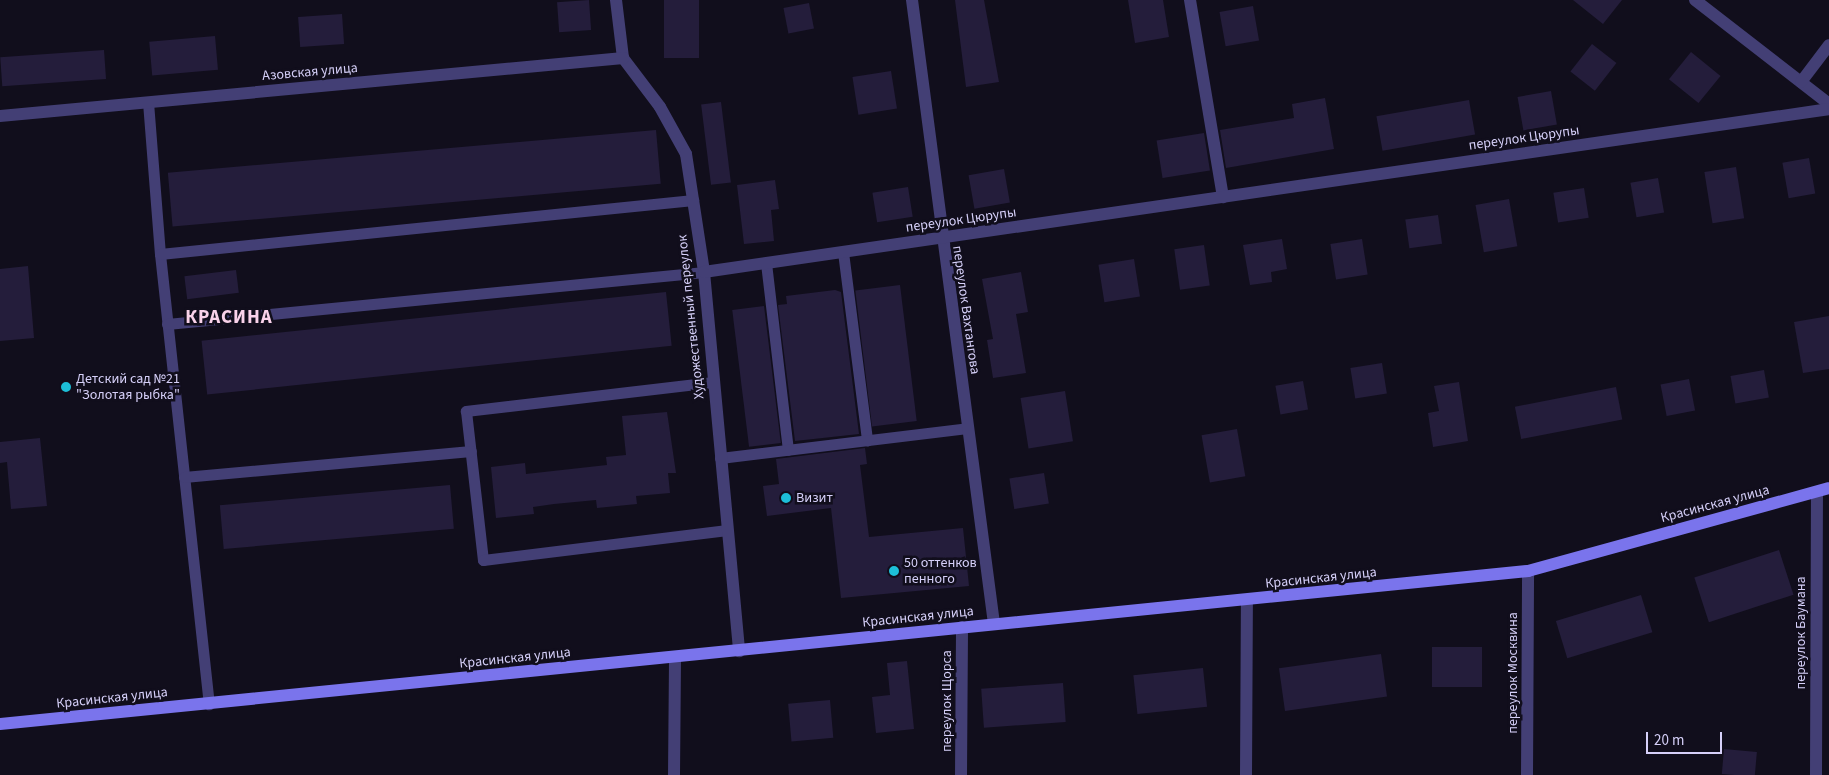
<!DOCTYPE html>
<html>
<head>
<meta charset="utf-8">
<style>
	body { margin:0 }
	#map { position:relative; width:1829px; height:775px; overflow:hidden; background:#110e1c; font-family:"Source Sans 3",sans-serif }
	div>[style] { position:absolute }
	.building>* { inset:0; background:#241d3b; transform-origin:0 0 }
	.service>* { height:11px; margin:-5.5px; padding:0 5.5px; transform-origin:5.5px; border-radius:5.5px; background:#433f75 }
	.minor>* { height:12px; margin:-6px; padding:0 6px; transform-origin:6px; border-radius:6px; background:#433f75 }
	.secondary>* { height:12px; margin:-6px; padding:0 6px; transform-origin:6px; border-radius:6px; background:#7a74ec }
	.dots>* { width:14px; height:14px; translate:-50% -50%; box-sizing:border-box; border:2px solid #110e1c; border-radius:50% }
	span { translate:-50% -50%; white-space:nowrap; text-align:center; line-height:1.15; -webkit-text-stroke:5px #110e1c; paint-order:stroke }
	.street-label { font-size:14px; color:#d6d0f9 }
	.poi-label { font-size:14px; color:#d6d0f9 }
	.left { translate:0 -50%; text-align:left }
	.district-label { font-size:19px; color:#f9d2ea; font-weight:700; letter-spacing:1px }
	.scale { position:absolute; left:1646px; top:732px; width:76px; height:22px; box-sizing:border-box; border:2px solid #d6d0f9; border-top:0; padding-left:6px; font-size:15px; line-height:18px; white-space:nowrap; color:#d6d0f9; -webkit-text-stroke:4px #110e1c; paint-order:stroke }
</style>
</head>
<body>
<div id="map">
	<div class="building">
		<i style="left:589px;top:0;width:30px;height:32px;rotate:86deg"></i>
		<i style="left:664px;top:0;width:35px;height:58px"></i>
		<i style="clip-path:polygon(955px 0,984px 0,999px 82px,966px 87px)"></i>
		<i style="clip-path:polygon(1128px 0,1163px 0,1169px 37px,1135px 43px)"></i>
		<i style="clip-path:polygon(1573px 0,1622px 0,1603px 24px)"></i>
		<i style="left:809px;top:3px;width:26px;height:26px;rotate:79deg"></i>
		<i style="left:1253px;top:6px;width:35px;height:34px;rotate:80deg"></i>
		<i style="left:342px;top:14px;width:30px;height:44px;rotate:86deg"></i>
		<i style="left:215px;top:36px;width:34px;height:66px;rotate:85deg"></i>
		<i style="left:1592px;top:44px;width:31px;height:35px;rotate:38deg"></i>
		<i style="left:104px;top:50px;width:29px;height:104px;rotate:86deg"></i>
		<i style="left:1691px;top:52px;width:38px;height:35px;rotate:39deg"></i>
		<i style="left:891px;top:71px;width:38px;height:39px;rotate:81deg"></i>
		<i style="left:1551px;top:91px;width:34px;height:34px;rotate:80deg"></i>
		<i style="clip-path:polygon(1325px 98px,1334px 149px,1226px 168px,1220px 130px,1294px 118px,1292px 104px)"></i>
		<i style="left:1469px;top:100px;width:35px;height:94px;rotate:80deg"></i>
		<i style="left:721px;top:102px;width:81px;height:20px;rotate:83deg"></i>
		<i style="left:656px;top:130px;width:54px;height:490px;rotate:85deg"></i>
		<i style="left:1204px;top:133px;width:38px;height:48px;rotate:81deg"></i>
		<i style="left:1809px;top:158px;width:36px;height:27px;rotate:80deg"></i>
		<i style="left:1736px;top:167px;width:52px;height:32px;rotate:81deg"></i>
		<i style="left:1004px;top:169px;width:34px;height:36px;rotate:80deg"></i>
		<i style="left:1658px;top:178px;width:35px;height:28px;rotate:80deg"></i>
		<i style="clip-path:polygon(775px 180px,779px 209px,771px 210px,774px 241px,744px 244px,737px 185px)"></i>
		<i style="left:908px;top:187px;width:30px;height:36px;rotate:81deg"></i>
		<i style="left:1584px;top:188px;width:30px;height:31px;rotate:81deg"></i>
		<i style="left:1509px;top:199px;width:48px;height:34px;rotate:80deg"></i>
		<i style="left:1438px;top:215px;width:29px;height:33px;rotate:82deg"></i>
		<i style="clip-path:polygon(1282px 239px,1287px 269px,1271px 272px,1272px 282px,1250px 285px,1243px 245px)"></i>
		<i style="left:1362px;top:239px;width:36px;height:32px;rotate:81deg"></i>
		<i style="left:1204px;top:245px;width:41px;height:30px;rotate:82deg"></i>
		<i style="left:1134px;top:259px;width:38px;height:36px;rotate:81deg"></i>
		<i style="clip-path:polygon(28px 266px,34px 338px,0 341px,0 269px)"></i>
		<i style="left:236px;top:270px;width:23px;height:52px;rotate:83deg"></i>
		<i style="clip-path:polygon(1021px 272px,1028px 312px,1016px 314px,1026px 373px,993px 378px,987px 340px,993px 339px,982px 279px)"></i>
		<i style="left:900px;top:285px;width:137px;height:45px;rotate:83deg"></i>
		<i style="clip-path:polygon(835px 290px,841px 292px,859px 434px,795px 441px,778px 305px,787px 304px,786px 296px)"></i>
		<i style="left:666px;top:292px;width:54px;height:467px;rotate:84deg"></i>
		<i style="left:764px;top:306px;width:138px;height:32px;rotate:83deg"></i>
		<i style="clip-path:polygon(1829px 316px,1829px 369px,1803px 373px,1794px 322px)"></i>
		<i style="left:1382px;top:363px;width:31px;height:32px;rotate:81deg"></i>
		<i style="left:1764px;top:370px;width:28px;height:34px;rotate:80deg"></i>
		<i style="left:1689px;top:379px;width:32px;height:29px;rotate:79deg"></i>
		<i style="left:1303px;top:381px;width:29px;height:28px;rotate:80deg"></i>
		<i style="clip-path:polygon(1459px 382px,1468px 441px,1433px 447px,1428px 413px,1439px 411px,1434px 386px)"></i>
		<i style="left:1616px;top:387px;width:33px;height:103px;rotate:79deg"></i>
		<i style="left:1065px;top:391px;width:51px;height:45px;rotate:81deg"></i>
		<i style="clip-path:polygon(667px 412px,676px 473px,668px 473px,670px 493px,636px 496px,637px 504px,597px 508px,596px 500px,554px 504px,533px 507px,534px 514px,496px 518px,491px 467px,525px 463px,526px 474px,607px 465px,606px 457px,626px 455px,622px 416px)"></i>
		<i style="left:1237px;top:429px;width:48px;height:36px;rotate:80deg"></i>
		<i style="clip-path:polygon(40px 438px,47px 506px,11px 509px,7px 462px,0 463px,0 442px)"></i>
		<i style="clip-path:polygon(865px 448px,867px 464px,860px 465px,869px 537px,963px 528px,969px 586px,841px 598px,831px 508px,767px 516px,763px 486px,779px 484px,776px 459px)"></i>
		<i style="left:1044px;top:473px;width:31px;height:35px;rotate:81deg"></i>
		<i style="left:450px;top:485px;width:44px;height:231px;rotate:85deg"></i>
		<i style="left:1779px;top:550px;width:47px;height:89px;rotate:72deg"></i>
		<i style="left:1641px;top:595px;width:39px;height:89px;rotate:73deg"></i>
		<i style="left:1432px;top:647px;width:50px;height:40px"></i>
		<i style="left:1381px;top:654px;width:43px;height:103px;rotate:82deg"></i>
		<i style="clip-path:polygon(907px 661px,914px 729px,876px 733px,872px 697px,890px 695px,887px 663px)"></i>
		<i style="left:1203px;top:668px;width:39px;height:70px;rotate:84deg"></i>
		<i style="left:1063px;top:683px;width:39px;height:82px;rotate:86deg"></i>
		<i style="left:830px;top:700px;width:38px;height:42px;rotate:85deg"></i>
		<i style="left:1724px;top:749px;width:33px;height:25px;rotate:5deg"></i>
	</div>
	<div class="service">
		<i style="left:148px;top:102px;width:152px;rotate:85.5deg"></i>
		<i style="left:160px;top:254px;width:453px;rotate:83.8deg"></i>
		<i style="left:843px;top:252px;width:190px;rotate:82.7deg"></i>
		<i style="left:160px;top:254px;width:536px;rotate:-5.79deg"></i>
		<i style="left:766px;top:263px;width:188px;rotate:83.3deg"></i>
		<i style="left:167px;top:324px;width:540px;rotate:-5.53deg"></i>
		<i style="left:713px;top:382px;width:249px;rotate:173.3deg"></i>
		<i style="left:466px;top:411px;width:150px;rotate:83.5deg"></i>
		<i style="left:483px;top:560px;width:246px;rotate:-7deg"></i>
		<i style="left:720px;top:458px;width:249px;rotate:-6.9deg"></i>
		<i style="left:184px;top:477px;width:288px;rotate:-5.2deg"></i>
	</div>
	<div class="minor">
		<i style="left:616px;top:0;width:58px;rotate:83.1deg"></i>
		<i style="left:623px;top:58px;width:61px;rotate:52.9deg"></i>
		<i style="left:660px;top:107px;width:54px;rotate:61deg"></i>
		<i style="left:686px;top:154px;width:119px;rotate:81.3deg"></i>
		<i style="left:704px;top:272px;width:381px;rotate:84.7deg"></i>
		<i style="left:912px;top:0;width:629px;rotate:82.51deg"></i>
		<i style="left:1190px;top:0;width:200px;rotate:80.5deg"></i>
		<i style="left:1695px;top:0;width:170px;rotate:37.8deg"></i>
		<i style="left:1801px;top:82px;width:46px;rotate:-52.9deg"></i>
		<i style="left:0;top:116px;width:626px;rotate:-5.32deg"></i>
		<i style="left:704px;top:272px;width:1137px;rotate:-8.24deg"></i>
		<i style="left:674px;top:775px;width:118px;rotate:-89.5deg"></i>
		<i style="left:961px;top:775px;width:148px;rotate:-89.6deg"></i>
		<i style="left:1246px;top:775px;width:174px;rotate:-89.7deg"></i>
		<i style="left:1527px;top:775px;width:204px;rotate:-89.7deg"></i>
		<i style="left:1816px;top:775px;width:283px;rotate:-89.8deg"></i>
	</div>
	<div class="secondary">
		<i style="left:0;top:724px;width:1536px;rotate:-5.72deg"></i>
		<i style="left:1528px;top:571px;width:312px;rotate:-15.4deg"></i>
	</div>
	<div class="dots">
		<i style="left:66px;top:387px;background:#1dbfd8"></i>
		<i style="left:786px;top:498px;background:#1dbfd8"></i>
		<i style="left:894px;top:571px;background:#1dbfd8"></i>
	</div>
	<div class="street-label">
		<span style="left:310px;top:72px;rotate:-5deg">Азовская улица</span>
		<span style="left:1524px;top:138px;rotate:-8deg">переулок Цюрупы</span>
		<span style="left:961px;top:220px;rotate:-8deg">переулок Цюрупы</span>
		<span style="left:966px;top:310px;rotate:82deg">переулок Вахтангова</span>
		<span style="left:691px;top:317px;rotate:-96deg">Художественный переулок</span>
		<span style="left:1715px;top:504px;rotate:-15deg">Красинская улица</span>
		<span style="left:1321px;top:578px;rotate:-6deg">Красинская улица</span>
		<span style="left:918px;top:617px;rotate:-6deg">Красинская улица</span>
		<span style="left:1801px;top:633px;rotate:-90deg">переулок Баумана</span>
		<span style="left:515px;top:658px;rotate:-6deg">Красинская улица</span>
		<span style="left:1513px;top:673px;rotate:-90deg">переулок Москвина</span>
		<span style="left:112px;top:698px;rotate:-6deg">Красинская улица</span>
		<span style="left:947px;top:701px;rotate:-90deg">переулок Щорса</span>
	</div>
	<div class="poi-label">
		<span class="left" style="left:76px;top:387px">Детский сад №21<br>"Золотая рыбка"</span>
		<span class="left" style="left:796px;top:498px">Визит</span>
		<span class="left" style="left:904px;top:571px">50 оттенков<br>пенного</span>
	</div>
	<div class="district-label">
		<span style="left:229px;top:318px">КРАСИНА</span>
	</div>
	<div class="scale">20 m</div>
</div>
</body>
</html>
